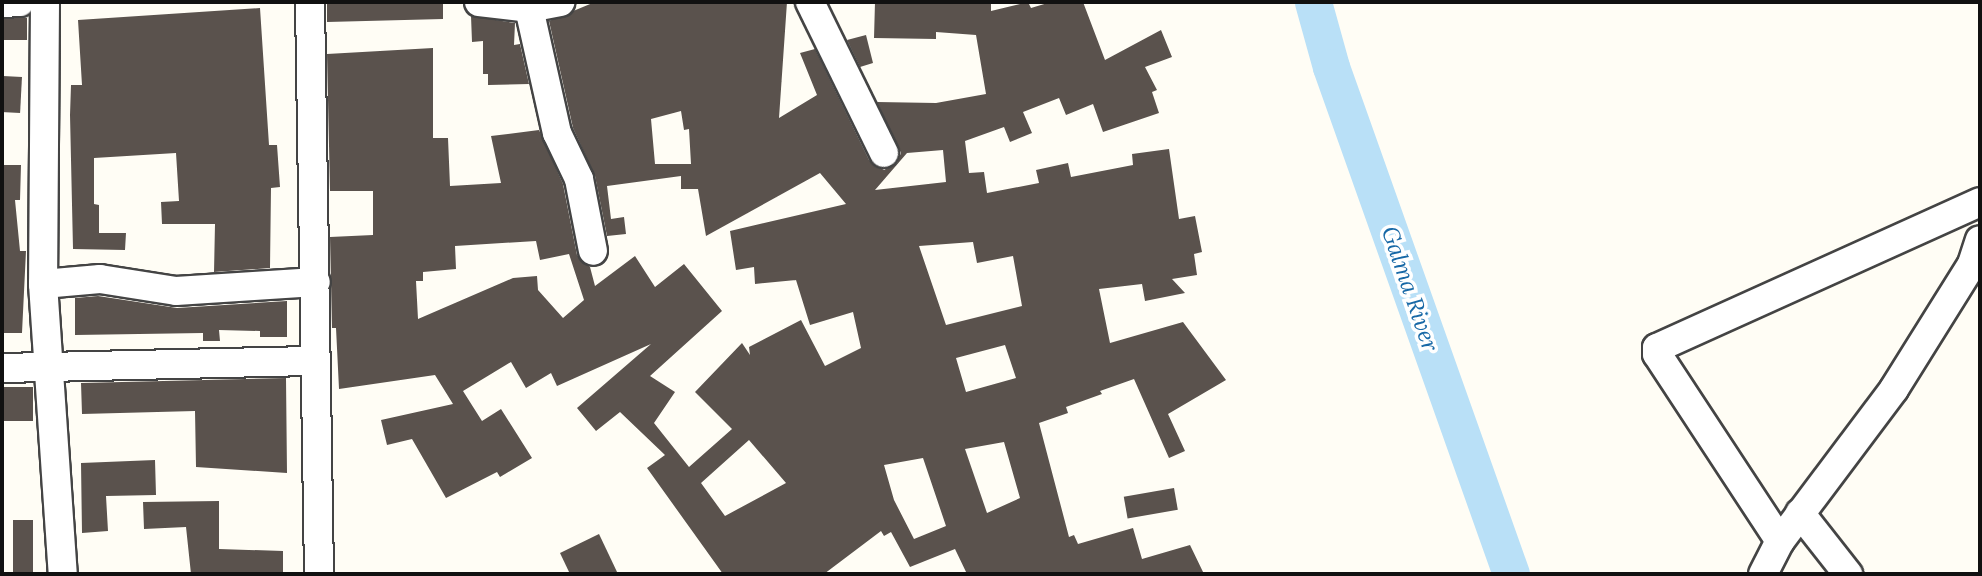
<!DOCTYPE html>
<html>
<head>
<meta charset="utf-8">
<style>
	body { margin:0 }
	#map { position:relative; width:1982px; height:576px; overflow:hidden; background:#fffdf5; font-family:Lora,serif }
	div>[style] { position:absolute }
	.river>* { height:37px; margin:-18.5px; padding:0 18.5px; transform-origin:18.5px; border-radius:18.5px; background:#b9e0f7 }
	.building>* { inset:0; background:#5a524d; transform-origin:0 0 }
	.roads { filter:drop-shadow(2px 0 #444) drop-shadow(-2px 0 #444) drop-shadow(0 2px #444) drop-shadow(0 -2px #444) }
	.minor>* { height:28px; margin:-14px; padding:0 14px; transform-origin:14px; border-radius:14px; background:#fff }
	span { translate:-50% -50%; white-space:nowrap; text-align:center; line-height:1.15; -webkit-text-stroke:7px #fff; paint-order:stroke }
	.water-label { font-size:23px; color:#1768a6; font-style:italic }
	.frame { position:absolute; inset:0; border:4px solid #111; pointer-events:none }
</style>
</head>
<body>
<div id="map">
	<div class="river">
		<i style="left:1313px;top:2px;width:67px;rotate:74.5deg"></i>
		<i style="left:1331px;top:67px;width:538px;rotate:70.45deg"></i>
	</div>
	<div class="building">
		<i style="clip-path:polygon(327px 2px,443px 3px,443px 19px,327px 22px)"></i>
		<i style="clip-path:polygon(evenodd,595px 2px,787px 2px,779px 118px,817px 95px,800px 53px,815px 49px,869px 160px,884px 170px,897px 163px,901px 153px,877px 102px,936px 103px,986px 94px,976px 35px,936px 32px,936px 39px,874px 38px,875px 2px,991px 2px,991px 11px,1028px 2px,1031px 8px,1051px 2px,1083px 2px,1105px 60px,1161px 30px,1172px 57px,1145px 67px,1157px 90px,1152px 92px,1159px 113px,1103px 132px,1093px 104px,1066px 115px,1059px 98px,1023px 112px,1032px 133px,1010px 142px,1004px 127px,965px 141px,969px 173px,984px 172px,987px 193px,1039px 183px,1036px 170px,1068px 163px,1071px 177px,1133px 165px,1132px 154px,1169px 149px,1179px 219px,1195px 216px,1202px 252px,1194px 254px,1197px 275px,1172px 279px,1185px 293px,1145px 301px,1142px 284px,1099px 289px,1110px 343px,1183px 322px,1226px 380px,1168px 414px,1185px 451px,1169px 458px,1134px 379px,1100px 391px,1102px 394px,1066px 407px,1068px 413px,1039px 423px,1069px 537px,1074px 535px,1078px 544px,1133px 528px,1142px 559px,1190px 545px,1204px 574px,967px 574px,955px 549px,910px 567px,891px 532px,884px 536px,881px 531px,824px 574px,723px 574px,647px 468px,665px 455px,620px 412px,596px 431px,577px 408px,651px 344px,557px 386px,551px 373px,526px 388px,511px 362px,463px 391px,482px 421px,501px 409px,532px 458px,500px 477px,497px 472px,446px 498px,412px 439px,387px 445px,381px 420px,453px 404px,435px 375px,339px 389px,336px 328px,332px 328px,330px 237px,373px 235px,373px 191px,330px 191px,327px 54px,433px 48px,433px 138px,448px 138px,450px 186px,501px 183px,491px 136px,539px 130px,563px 184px,577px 255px,590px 267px,595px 286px,635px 256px,655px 287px,684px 264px,722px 311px,650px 376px,675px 392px,654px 423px,689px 467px,732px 429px,695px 392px,742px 343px,750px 355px,749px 347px,801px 320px,825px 366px,861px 348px,853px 312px,810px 325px,796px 280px,755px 284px,754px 267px,736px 270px,730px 231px,846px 204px,820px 173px,706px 236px,698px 189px,681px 189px,681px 176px,607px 186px,611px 219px,624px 217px,626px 234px,607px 236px,595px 176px,573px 128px,549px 21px,595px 2px,681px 111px,684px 130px,689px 129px,691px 164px,655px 164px,651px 119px,681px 111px,595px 2px,943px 150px,946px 182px,875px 190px,907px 153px,943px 150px,595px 2px,536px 241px,540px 260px,569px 254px,584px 300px,563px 318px,538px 290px,537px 276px,513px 278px,418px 319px,416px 281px,423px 281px,423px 272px,456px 269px,455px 246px,536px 241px,595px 2px,973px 242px,977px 263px,1013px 256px,1022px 306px,946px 325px,919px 246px,973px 242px,595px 2px,1005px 345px,1016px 378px,966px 392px,956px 358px,1005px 345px,595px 2px,749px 440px,786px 483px,725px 516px,701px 483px,749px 440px,595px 2px,1004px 442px,1020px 498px,987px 513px,965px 449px,1004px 442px,595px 2px,923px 458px,946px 526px,914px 539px,894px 500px,884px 465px,923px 458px)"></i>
		<i style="clip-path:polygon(260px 8px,269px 145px,277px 145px,280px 187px,271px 188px,270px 268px,214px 272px,215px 224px,162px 224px,161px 202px,179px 201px,176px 153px,94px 158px,94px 204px,99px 205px,99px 233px,126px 233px,125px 250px,73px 249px,70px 115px,71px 85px,82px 85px,78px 20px)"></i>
		<i style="clip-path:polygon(471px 16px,515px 23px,514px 45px,520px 44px,529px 84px,488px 85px,488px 74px,483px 74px,483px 41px,472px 42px)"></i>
		<i style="left:27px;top:18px;width:22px;height:25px;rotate:90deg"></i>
		<i style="clip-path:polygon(866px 35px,873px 63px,860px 67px,847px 40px)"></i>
		<i style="left:3px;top:76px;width:19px;height:36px;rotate:3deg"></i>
		<i style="clip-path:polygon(2px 165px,21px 165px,20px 200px,15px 200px,20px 251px,26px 251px,22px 333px,2px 333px)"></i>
		<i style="clip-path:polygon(98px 296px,177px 308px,287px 301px,287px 337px,260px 337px,260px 331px,219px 330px,220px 341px,203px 341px,203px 333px,75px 335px,75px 298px)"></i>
		<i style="clip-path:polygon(286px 378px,287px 473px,196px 467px,195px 411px,82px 414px,81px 383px)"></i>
		<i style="left:2px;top:387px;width:31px;height:34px"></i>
		<i style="clip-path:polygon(155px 460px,156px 495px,106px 496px,108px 531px,82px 533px,81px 463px)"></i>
		<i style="left:1174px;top:488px;width:22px;height:51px;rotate:80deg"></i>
		<i style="clip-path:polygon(219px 501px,219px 549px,283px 551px,283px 574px,191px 574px,186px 527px,144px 529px,143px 502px)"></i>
		<i style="left:13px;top:520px;width:20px;height:54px"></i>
		<i style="clip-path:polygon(599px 534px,618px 574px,570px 574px,560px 553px)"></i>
	</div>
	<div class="roads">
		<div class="minor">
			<i style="left:45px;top:2px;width:282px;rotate:90.4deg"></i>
			<i style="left:43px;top:284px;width:291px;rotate:86.1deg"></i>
			<i style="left:310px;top:2px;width:572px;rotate:89.1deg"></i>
			<i style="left:479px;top:2px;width:50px;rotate:6.8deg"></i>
			<i style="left:529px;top:8px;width:32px;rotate:-11deg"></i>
			<i style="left:810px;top:2px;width:168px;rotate:63.9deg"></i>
			<i style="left:2px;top:3px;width:18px;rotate:-3deg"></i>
			<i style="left:529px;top:8px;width:128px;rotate:77.4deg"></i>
			<i style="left:557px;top:133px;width:51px;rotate:64.4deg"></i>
			<i style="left:579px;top:179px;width:73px;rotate:79deg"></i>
			<i style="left:43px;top:284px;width:57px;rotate:-5deg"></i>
			<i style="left:100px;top:279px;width:77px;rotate:9deg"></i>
			<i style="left:176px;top:291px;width:140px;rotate:-3.7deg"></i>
			<i style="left:2px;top:368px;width:313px;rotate:-1.3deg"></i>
			<i style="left:1800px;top:513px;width:78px;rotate:51.8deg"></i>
			<i style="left:1780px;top:541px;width:224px;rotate:-123.3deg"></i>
			<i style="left:1657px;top:354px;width:6px;rotate:-90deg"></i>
			<i style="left:1657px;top:348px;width:354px;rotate:-24.3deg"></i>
			<i style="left:1763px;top:574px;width:37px;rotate:-63deg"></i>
			<i style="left:1780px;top:541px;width:190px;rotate:-53.1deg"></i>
			<i style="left:1894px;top:389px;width:147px;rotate:-58deg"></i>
			<i style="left:1972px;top:264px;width:25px;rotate:-72deg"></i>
		</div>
	</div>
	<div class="water-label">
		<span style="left:1410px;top:289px;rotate:71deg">Galma River</span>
	</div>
	<div class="frame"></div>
</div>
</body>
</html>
